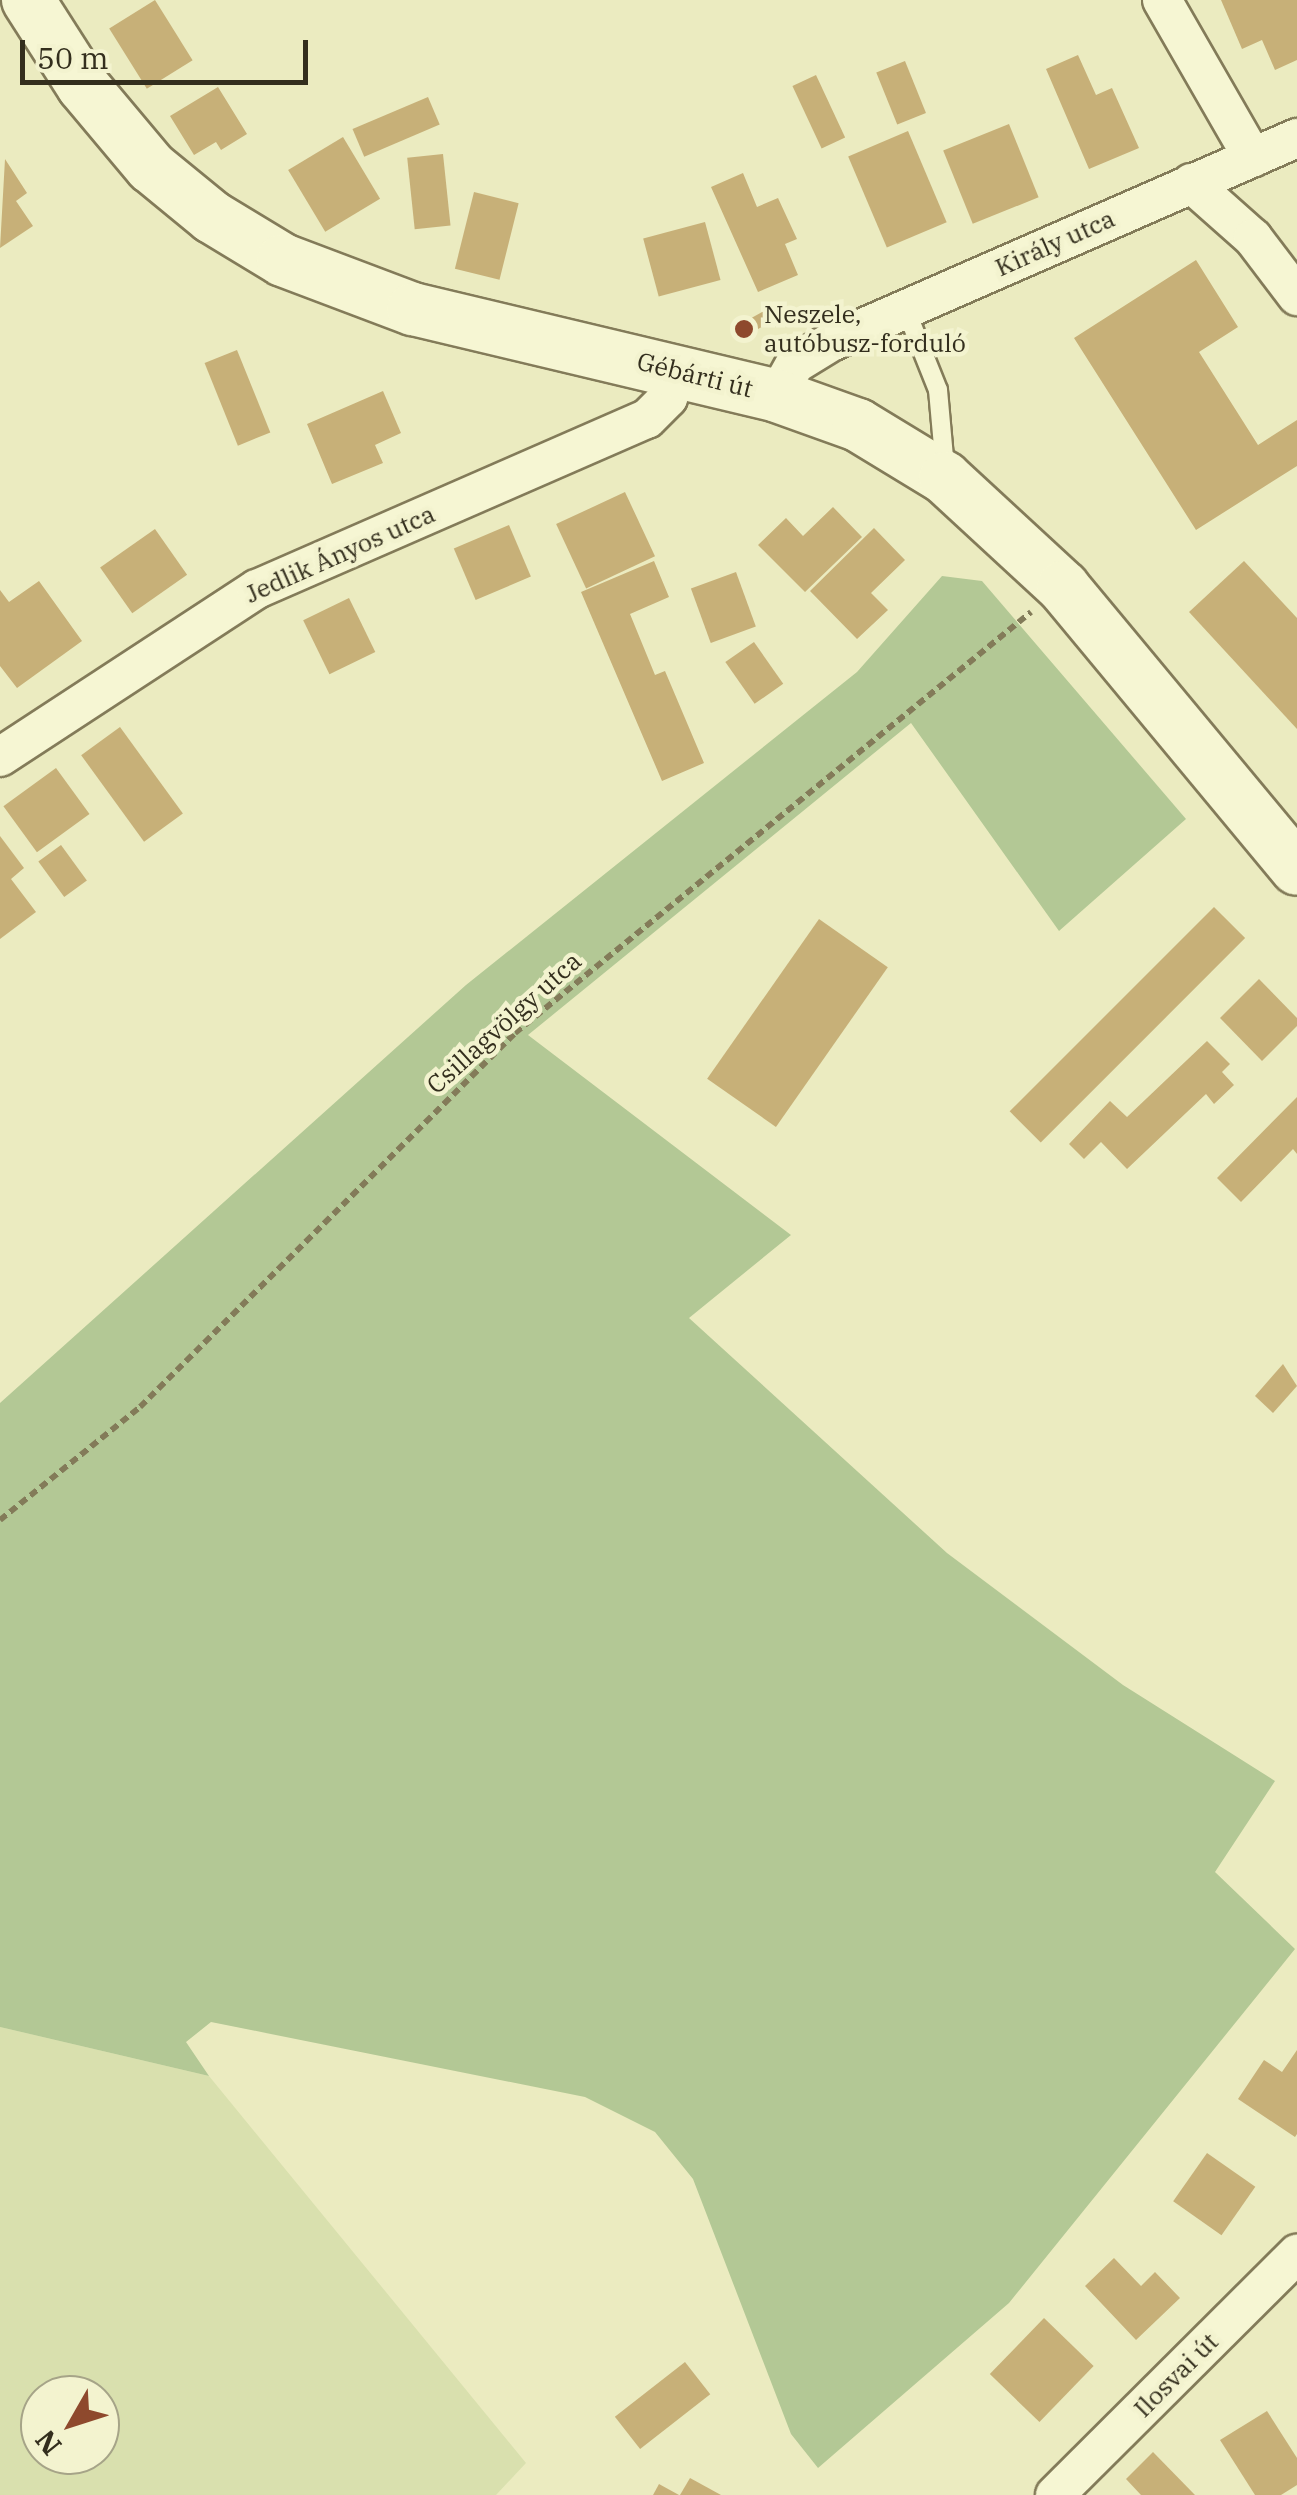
<!DOCTYPE html>
<html>
<head>
<meta charset="utf-8">
<style>
	body { margin:0 }
	#map { position:relative; width:1297px; height:2495px; overflow:hidden; background:#ebebc0; font-family:"IBM Plex Serif",serif }
	div>[style] { position:absolute }
	.farmland>* { inset:0; background:#d9e0ae }
	.green>* { inset:0; background:#b3c895 }
	.building>* { inset:0; background:#c7b078; transform-origin:0 0 }
	.path>* { height:6px; margin-top:-3px; transform-origin:0; background:repeating-linear-gradient(90deg,#837b59 0 8px,transparent 0 13px) }
	.roads { filter:drop-shadow(2px 0 #837b59) drop-shadow(-2px 0 #837b59) drop-shadow(0 2px #837b59) drop-shadow(0 -2px #837b59) }
	.lane>* { height:18px; margin:-9px; padding:0 9px; transform-origin:9px; border-radius:9px; background:#f6f6d3 }
	.street>* { height:38px; margin:-19px; padding:0 19px; transform-origin:19px; border-radius:19px; background:#f6f6d3 }
	.secondary>* { height:52px; margin:-26px; padding:0 26px; transform-origin:26px; border-radius:26px; background:#f6f6d3 }
	.dots>* { width:28px; height:28px; translate:-50% -50%; box-sizing:border-box; border:5px solid #f3f3cf; border-radius:50% }
	span { translate:-50% -50%; white-space:nowrap; text-align:center; line-height:1.15; -webkit-text-stroke:9px #f3f3cf; paint-order:stroke }
	.street-label { font-size:25px; color:#332e1d }
	.poi-label { font-size:25px; color:#332e1d }
	.left { translate:0 -50%; text-align:left }
	.north { position:absolute; left:20px; top:2375px; width:100px; height:100px; box-sizing:border-box; background:#f3f3cf; border:2px solid #a6a488; border-radius:50%; rotate:231deg; font-size:28px; font-weight:700; line-height:40px; text-align:center; color:#332e1d }
	.north::after { content:''; display:block; margin:auto; width:35px; height:45px; background:#8e492d; clip-path:polygon(50% 0,100% 100%,50% 72%,0 100%) }
	.scale { position:absolute; left:20px; top:40px; width:288px; height:45px; box-sizing:border-box; border:5px solid #332e1d; border-top:0; padding-left:12px; font-size:30px; line-height:35px; white-space:nowrap; color:#332e1d; -webkit-text-stroke:8px #f3f3cf; paint-order:stroke }
</style>
</head>
<body>
<div id="map">
	<div class="farmland">
		<i style="clip-path:polygon(evenodd,0 2027px,209px 2076px,526px 2463px,496px 2495px,0 2495px,0 2027px,40px 2395px,100px 2395px,100px 2455px,40px 2455px,40px 2395px)"></i>
	</div>
	<div class="green">
		<i style="clip-path:polygon(942px 576px,982px 581px,1186px 819px,1059px 931px,911px 723px,528px 1035px,791px 1235px,689px 1318px,947px 1553px,1123px 1685px,1275px 1781px,1215px 1872px,1295px 1949px,1009px 2303px,818px 2468px,791px 2434px,693px 2179px,655px 2132px,585px 2097px,211px 2022px,186px 2042px,209px 2076px,0 2027px,0 1403px,466px 985px,857px 672px)"></i>
	</div>
	<div class="building">
		<i style="left:155px;top:0;width:71px;height:54px;rotate:58deg"></i>
		<i style="clip-path:polygon(1221px 0,1297px 0,1297px 60px,1275px 70px,1262px 40px,1242px 49px)"></i>
		<i style="clip-path:polygon(1078px 55px,1096px 95px,1112px 88px,1139px 148px,1089px 169px,1046px 69px)"></i>
		<i style="left:905px;top:61px;width:56px;height:31px;rotate:68deg"></i>
		<i style="left:816px;top:75px;width:69px;height:26px;rotate:65deg"></i>
		<i style="clip-path:polygon(218px 87px,247px 134px,221px 150px,216px 142px,194px 155px,170px 116px)"></i>
		<i style="left:428px;top:97px;width:30px;height:82px;rotate:67deg"></i>
		<i style="left:1009px;top:124px;width:79px;height:71px;rotate:68deg"></i>
		<i style="left:908px;top:131px;width:99px;height:65px;rotate:67deg"></i>
		<i style="left:343px;top:137px;width:72px;height:64px;rotate:59deg"></i>
		<i style="left:443px;top:154px;width:72px;height:36px;rotate:84deg"></i>
		<i style="clip-path:polygon(5px 159px,27px 193px,16px 201px,33px 226px,0 248px)"></i>
		<i style="clip-path:polygon(743px 173px,757px 207px,778px 198px,797px 239px,785px 244px,798px 275px,758px 292px,711px 187px)"></i>
		<i style="left:474px;top:192px;width:46px;height:79px;rotate:14deg"></i>
		<i style="left:705px;top:222px;width:60px;height:64px;rotate:75deg"></i>
		<i style="clip-path:polygon(1196px 260px,1238px 327px,1199px 352px,1258px 445px,1297px 420px,1297px 466px,1196px 530px,1074px 338px)"></i>
		<i style="left:771px;top:307px;width:13px;height:22px;rotate:61deg"></i>
		<i style="left:237px;top:350px;width:89px;height:35px;rotate:68deg"></i>
		<i style="clip-path:polygon(383px 391px,401px 433px,375px 445px,383px 463px,332px 484px,307px 424px)"></i>
		<i style="left:625px;top:492px;width:71px;height:76px;rotate:65deg"></i>
		<i style="clip-path:polygon(833px 507px,862px 537px,805px 592px,758px 545px,786px 518px,803px 536px)"></i>
		<i style="left:509px;top:525px;width:56px;height:60px;rotate:67deg"></i>
		<i style="clip-path:polygon(874px 528px,905px 560px,871px 593px,888px 610px,857px 639px,810px 591px)"></i>
		<i style="left:155px;top:529px;width:56px;height:67px;rotate:55deg"></i>
		<i style="clip-path:polygon(654px 561px,669px 597px,630px 614px,655px 675px,665px 671px,704px 763px,662px 781px,581px 592px)"></i>
		<i style="clip-path:polygon(1244px 561px,1297px 618px,1297px 729px,1189px 612px)"></i>
		<i style="left:736px;top:572px;width:58px;height:48px;rotate:70deg"></i>
		<i style="clip-path:polygon(39px 581px,82px 641px,17px 688px,0 666px,0 590px,9px 602px)"></i>
		<i style="left:349px;top:598px;width:60px;height:51px;rotate:64deg"></i>
		<i style="left:754px;top:642px;width:51px;height:35px;rotate:55deg"></i>
		<i style="left:120px;top:727px;width:107px;height:48px;rotate:54deg"></i>
		<i style="left:56px;top:768px;width:57px;height:65px;rotate:54deg"></i>
		<i style="clip-path:polygon(0 836px,24px 868px,11px 879px,36px 912px,0 939px)"></i>
		<i style="left:61px;top:845px;width:44px;height:28px;rotate:54deg"></i>
		<i style="left:1214px;top:907px;width:44px;height:289px;rotate:45deg"></i>
		<i style="left:819px;top:919px;width:84px;height:195px;rotate:35deg"></i>
		<i style="clip-path:polygon(1259px 979px,1297px 1018px,1297px 1026px,1262px 1061px,1220px 1018px)"></i>
		<i style="clip-path:polygon(1207px 1041px,1230px 1064px,1222px 1072px,1234px 1085px,1214px 1104px,1206px 1094px,1127px 1169px,1101px 1142px,1084px 1159px,1069px 1144px,1110px 1101px,1127px 1117px)"></i>
		<i style="clip-path:polygon(1297px 1097px,1297px 1154px,1293px 1149px,1241px 1202px,1217px 1178px)"></i>
		<i style="clip-path:polygon(1283px 1364px,1297px 1386px,1273px 1413px,1255px 1396px)"></i>
		<i style="clip-path:polygon(1297px 2050px,1297px 2134px,1295px 2137px,1238px 2099px,1264px 2060px,1282px 2072px)"></i>
		<i style="left:1207px;top:2153px;width:59px;height:59px;rotate:35deg"></i>
		<i style="clip-path:polygon(1114px 2258px,1141px 2286px,1155px 2272px,1180px 2298px,1136px 2340px,1085px 2286px)"></i>
		<i style="left:1044px;top:2318px;width:69px;height:78px;rotate:44deg"></i>
		<i style="left:685px;top:2362px;width:41px;height:89px;rotate:52deg"></i>
		<i style="clip-path:polygon(1267px 2411px,1297px 2458px,1297px 2485px,1281px 2495px,1255px 2495px,1220px 2440px)"></i>
		<i style="clip-path:polygon(1153px 2452px,1195px 2495px,1141px 2495px,1126px 2479px)"></i>
		<i style="clip-path:polygon(690px 2478px,721px 2495px,680px 2495px)"></i>
		<i style="clip-path:polygon(659px 2484px,679px 2495px,653px 2495px)"></i>
	</div>
	<div class="path">
		<i style="left:0;top:1520px;width:180px;rotate:-38.9deg"></i>
		<i style="left:140px;top:1407px;width:530px;rotate:-44.92deg"></i>
		<i style="left:515px;top:1033px;width:666px;rotate:-39.21deg"></i>
	</div>
	<div class="roads">
		<div class="lane">
			<i style="left:906px;top:310px;width:86px;rotate:68.2deg"></i>
			<i style="left:938px;top:390px;width:78px;rotate:84.9deg"></i>
		</div>
		<div class="street">
			<i style="left:1162px;top:0;width:182px;rotate:60.1deg"></i>
			<i style="left:1191px;top:183px;width:83px;rotate:41.6deg"></i>
			<i style="left:1253px;top:238px;width:73px;rotate:52.8deg"></i>
			<i style="left:777px;top:396px;width:37px;rotate:-61deg"></i>
			<i style="left:795px;top:364px;width:42px;rotate:-31.4deg"></i>
			<i style="left:831px;top:342px;width:509px;rotate:-23.64deg"></i>
			<i style="left:0;top:757px;width:307px;rotate:-33.2deg"></i>
			<i style="left:257px;top:589px;width:425px;rotate:-23.6deg"></i>
			<i style="left:647px;top:419px;width:30px;rotate:-45deg"></i>
			<i style="left:668px;top:398px;width:30px;rotate:-73deg"></i>
			<i style="left:1055px;top:2495px;width:342px;rotate:-44.9deg"></i>
		</div>
		<div class="secondary">
			<i style="left:28px;top:0;width:102px;rotate:57.4deg"></i>
			<i style="left:83px;top:86px;width:106px;rotate:50deg"></i>
			<i style="left:151px;top:167px;width:79px;rotate:39.3deg"></i>
			<i style="left:212px;top:217px;width:83px;rotate:31.2deg"></i>
			<i style="left:283px;top:260px;width:139px;rotate:20.7deg"></i>
			<i style="left:413px;top:309px;width:374px;rotate:13.4deg"></i>
			<i style="left:777px;top:396px;width:86px;rotate:19.7deg"></i>
			<i style="left:858px;top:425px;width:102px;rotate:31.3deg"></i>
			<i style="left:945px;top:478px;width:161px;rotate:42.7deg"></i>
			<i style="left:1063px;top:587px;width:366px;rotate:50.3deg"></i>
		</div>
	</div>
	<div class="dots">
		<i style="left:744px;top:329px;background:#8e492d"></i>
	</div>
	<div class="street-label">
		<span style="left:1055px;top:243px;rotate:-24deg">Király utca</span>
		<span style="left:695px;top:375px;rotate:14deg">Gébárti út</span>
		<span style="left:340px;top:554px;rotate:-24deg">Jedlik Ányos utca</span>
		<span style="left:504px;top:1023px;rotate:-42deg">Csillagvölgy utca</span>
		<span style="left:1176px;top:2375px;rotate:-45deg">Ilosvai út</span>
	</div>
	<div class="poi-label">
		<span class="left" style="left:764px;top:329px">Neszele,<br>autóbusz-forduló</span>
	</div>
	<div class="north">N</div>
	<div class="scale">50 m</div>
</div>
</body>
</html>
